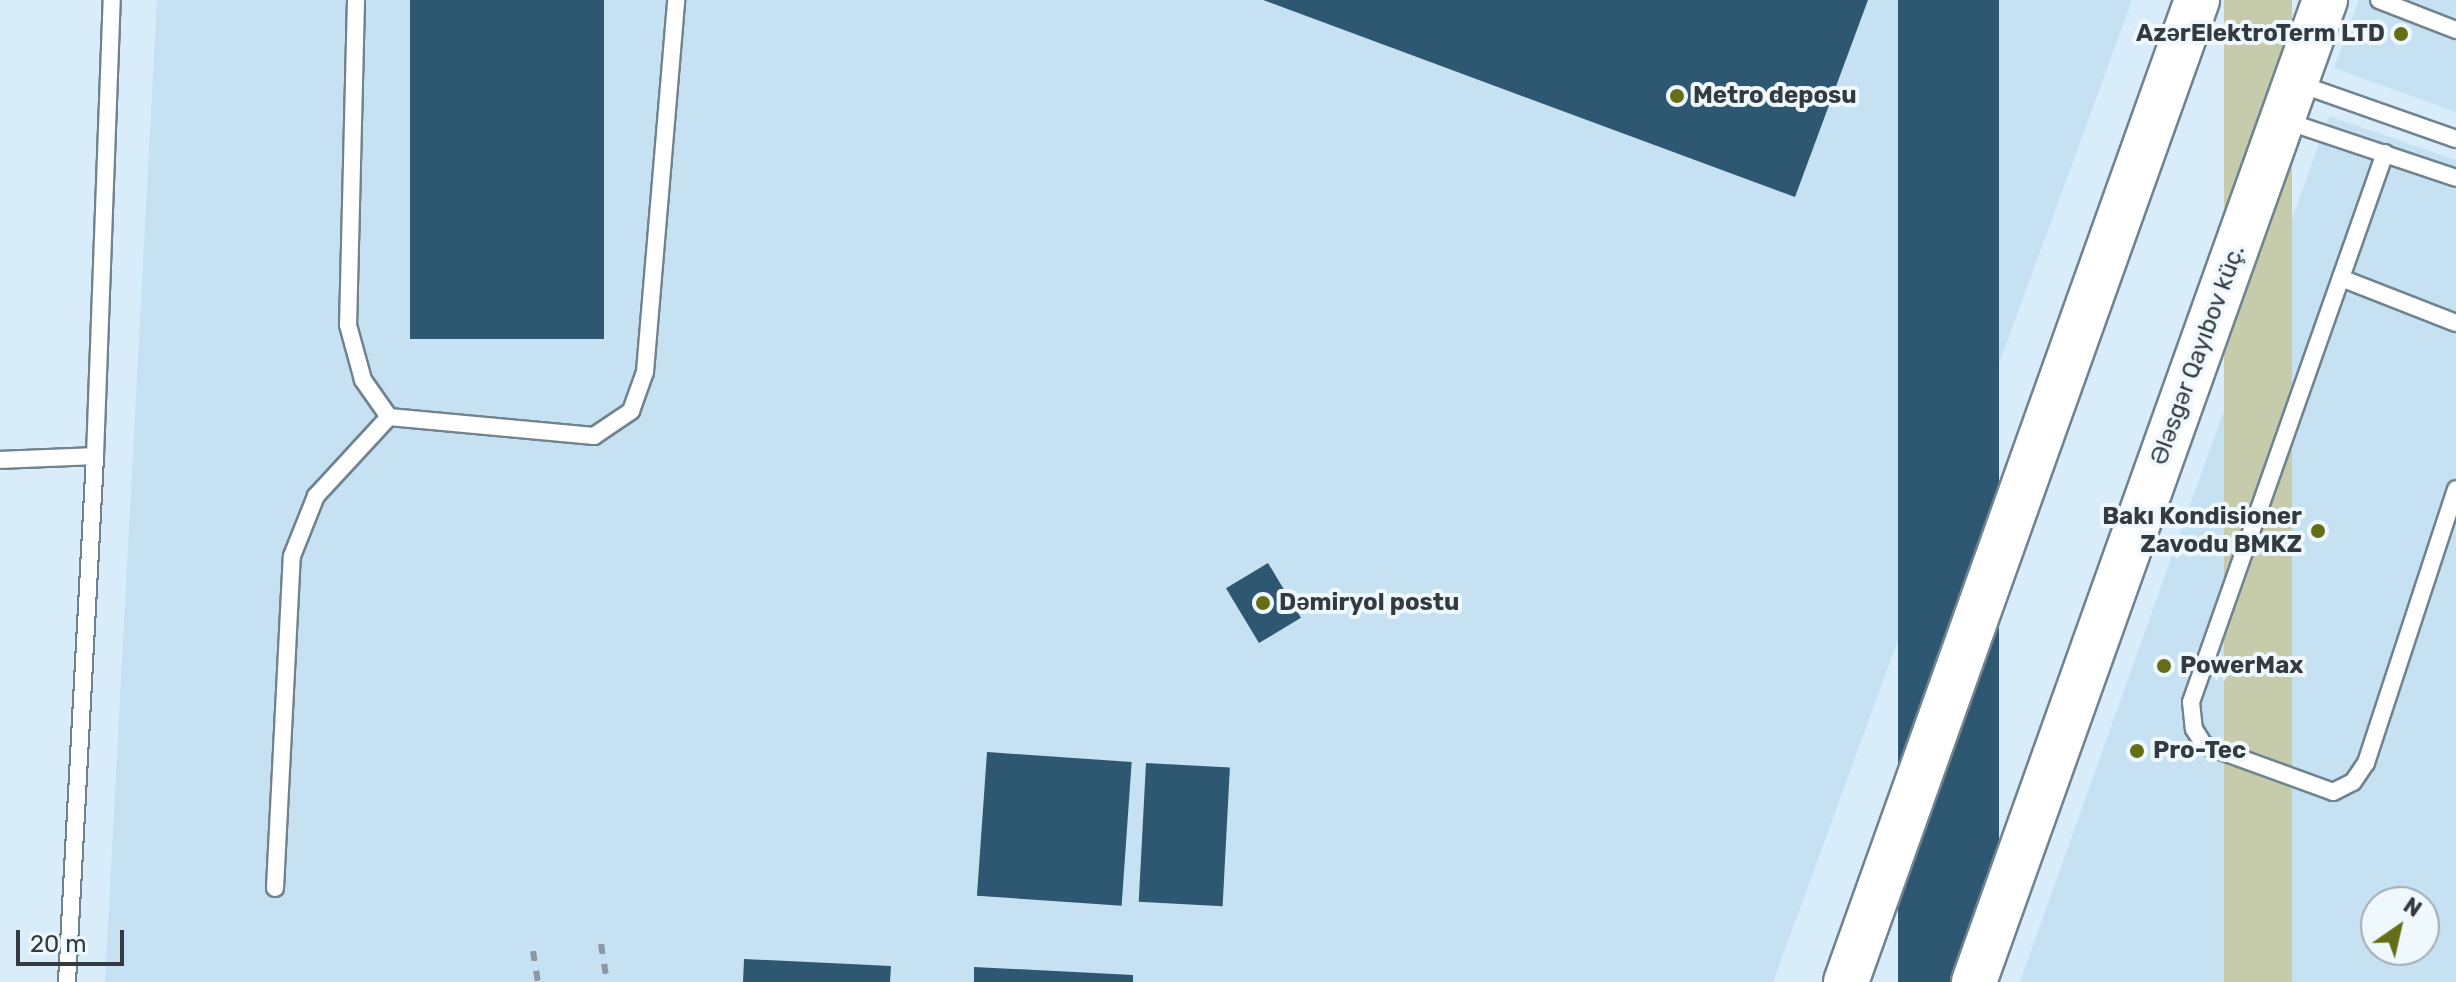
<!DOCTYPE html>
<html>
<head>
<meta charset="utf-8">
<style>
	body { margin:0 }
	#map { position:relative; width:2456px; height:982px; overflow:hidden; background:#d8ecfa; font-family:Rubik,sans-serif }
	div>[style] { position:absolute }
	.built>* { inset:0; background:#c6e1f2 }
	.green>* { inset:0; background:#c5cbab; transform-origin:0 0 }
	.building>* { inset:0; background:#2e5871; transform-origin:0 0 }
	.roads { filter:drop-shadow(2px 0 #70838f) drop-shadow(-2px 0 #70838f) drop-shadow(0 2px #70838f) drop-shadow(0 -2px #70838f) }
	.lane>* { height:16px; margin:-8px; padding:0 8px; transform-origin:8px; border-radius:8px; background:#fff }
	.secondary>* { height:44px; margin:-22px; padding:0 22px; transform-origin:22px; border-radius:22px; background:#fff }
	.rail>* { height:6px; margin-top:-3px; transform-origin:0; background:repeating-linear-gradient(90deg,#8a99a3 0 10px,transparent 0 20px) }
	.dots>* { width:22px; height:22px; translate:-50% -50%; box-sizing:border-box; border:4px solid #eff8fd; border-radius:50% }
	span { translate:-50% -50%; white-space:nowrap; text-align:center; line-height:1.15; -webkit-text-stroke:8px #eff8fd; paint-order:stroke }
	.poi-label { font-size:24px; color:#333b41; font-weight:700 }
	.right { translate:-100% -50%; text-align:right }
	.left { translate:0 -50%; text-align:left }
	.street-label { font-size:24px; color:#333b41 }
	.north { position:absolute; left:2360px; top:886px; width:80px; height:80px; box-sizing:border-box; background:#eff8fd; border:2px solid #a4acb2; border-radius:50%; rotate:34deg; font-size:22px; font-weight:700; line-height:32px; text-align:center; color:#333b41 }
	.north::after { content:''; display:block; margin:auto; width:28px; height:36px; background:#646e15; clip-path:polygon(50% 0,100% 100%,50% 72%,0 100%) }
	.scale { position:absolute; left:16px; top:930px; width:108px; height:36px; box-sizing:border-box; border:4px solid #333b41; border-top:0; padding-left:10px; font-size:24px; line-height:28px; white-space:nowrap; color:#333b41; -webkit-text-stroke:6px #eff8fd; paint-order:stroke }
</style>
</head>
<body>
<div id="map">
	<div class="built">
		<i style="clip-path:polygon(157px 0,2132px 0,1773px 982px,105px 982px)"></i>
		<i style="clip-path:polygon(2359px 0,2456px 0,2456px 112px,2334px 68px)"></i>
		<i style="clip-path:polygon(evenodd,2329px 116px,2456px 160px,2456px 982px,2020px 982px,2329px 116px,2376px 902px,2424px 902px,2424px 950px,2376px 950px,2376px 902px)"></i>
	</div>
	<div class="green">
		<i style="left:2224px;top:0;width:68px;height:1044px"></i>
	</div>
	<div class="building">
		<i style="left:410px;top:0;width:194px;height:339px"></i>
		<i style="clip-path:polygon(1263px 0,1868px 0,1795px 197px)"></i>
		<i style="left:1898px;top:0;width:101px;height:1040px"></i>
		<i style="left:1268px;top:563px;width:64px;height:49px;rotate:59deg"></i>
		<i style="left:987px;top:752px;width:145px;height:144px;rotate:4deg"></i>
		<i style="left:1146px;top:763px;width:84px;height:139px;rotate:3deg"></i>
		<i style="clip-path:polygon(744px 959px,891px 966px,890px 982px,743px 982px)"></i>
		<i style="clip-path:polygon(974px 967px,1133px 975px,1133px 982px,974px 982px)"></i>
	</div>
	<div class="roads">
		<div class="lane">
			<i style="left:356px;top:0;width:325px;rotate:91.4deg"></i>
			<i style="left:348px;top:325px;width:57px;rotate:74.7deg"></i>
			<i style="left:363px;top:380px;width:45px;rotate:54.9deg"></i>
			<i style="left:2379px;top:0;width:83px;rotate:21.3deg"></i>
			<i style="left:2297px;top:83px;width:169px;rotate:19.4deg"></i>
			<i style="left:2283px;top:120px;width:182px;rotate:18.5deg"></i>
			<i style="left:2385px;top:153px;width:582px;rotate:109.46deg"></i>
			<i style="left:2191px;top:702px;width:27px;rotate:84deg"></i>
			<i style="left:2194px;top:729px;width:19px;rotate:58deg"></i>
			<i style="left:2204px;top:745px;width:137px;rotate:20deg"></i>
			<i style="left:2333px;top:792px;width:22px;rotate:-27deg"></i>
			<i style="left:2353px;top:782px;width:23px;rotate:-56deg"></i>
			<i style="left:2366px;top:763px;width:288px;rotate:-71.8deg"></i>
			<i style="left:2341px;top:278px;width:123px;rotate:21.4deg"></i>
			<i style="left:0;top:460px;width:95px;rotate:-2.4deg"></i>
			<i style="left:275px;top:888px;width:332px;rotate:-87.1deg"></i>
			<i style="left:292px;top:556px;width:65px;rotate:-68.2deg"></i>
			<i style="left:316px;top:496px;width:108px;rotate:-47.3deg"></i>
			<i style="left:389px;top:417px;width:206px;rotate:5.3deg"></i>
			<i style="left:594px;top:436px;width:45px;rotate:-34deg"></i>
			<i style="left:631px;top:411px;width:41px;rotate:-70.3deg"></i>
			<i style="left:645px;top:372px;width:373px;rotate:-85.2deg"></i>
			<i style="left:67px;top:982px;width:527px;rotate:-86.95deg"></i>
			<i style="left:95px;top:456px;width:456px;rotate:-87.9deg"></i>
		</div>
		<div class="secondary">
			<i style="left:1846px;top:982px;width:1043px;rotate:-70.33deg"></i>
			<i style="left:1974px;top:982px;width:1043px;rotate:-70.33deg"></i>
		</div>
	</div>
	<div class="rail">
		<i style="left:601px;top:944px;width:38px;rotate:81deg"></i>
		<i style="left:533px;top:951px;width:31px;rotate:81deg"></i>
	</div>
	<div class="dots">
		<i style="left:2401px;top:34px;background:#646e15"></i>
		<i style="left:1677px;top:96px;background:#646e15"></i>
		<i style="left:2318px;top:531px;background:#646e15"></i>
		<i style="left:1263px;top:603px;background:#646e15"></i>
		<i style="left:2164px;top:666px;background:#646e15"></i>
		<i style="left:2137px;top:751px;background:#646e15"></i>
	</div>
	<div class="poi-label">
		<span class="right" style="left:2385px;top:34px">AzərElektroTerm LTD</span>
		<span class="left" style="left:1693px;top:96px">Metro deposu</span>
		<span class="right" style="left:2302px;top:531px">Bakı Kondisioner<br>Zavodu BMKZ</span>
		<span class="left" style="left:1279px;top:603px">Dəmiryol postu</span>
		<span class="left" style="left:2180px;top:666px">PowerMax</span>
		<span class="left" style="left:2153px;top:751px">Pro-Tec</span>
	</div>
	<div class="street-label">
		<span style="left:2198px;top:355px;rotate:-70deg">Ələsgər Qayıbov küç.</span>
	</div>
	<div class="north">N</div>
	<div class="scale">20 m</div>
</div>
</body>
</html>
